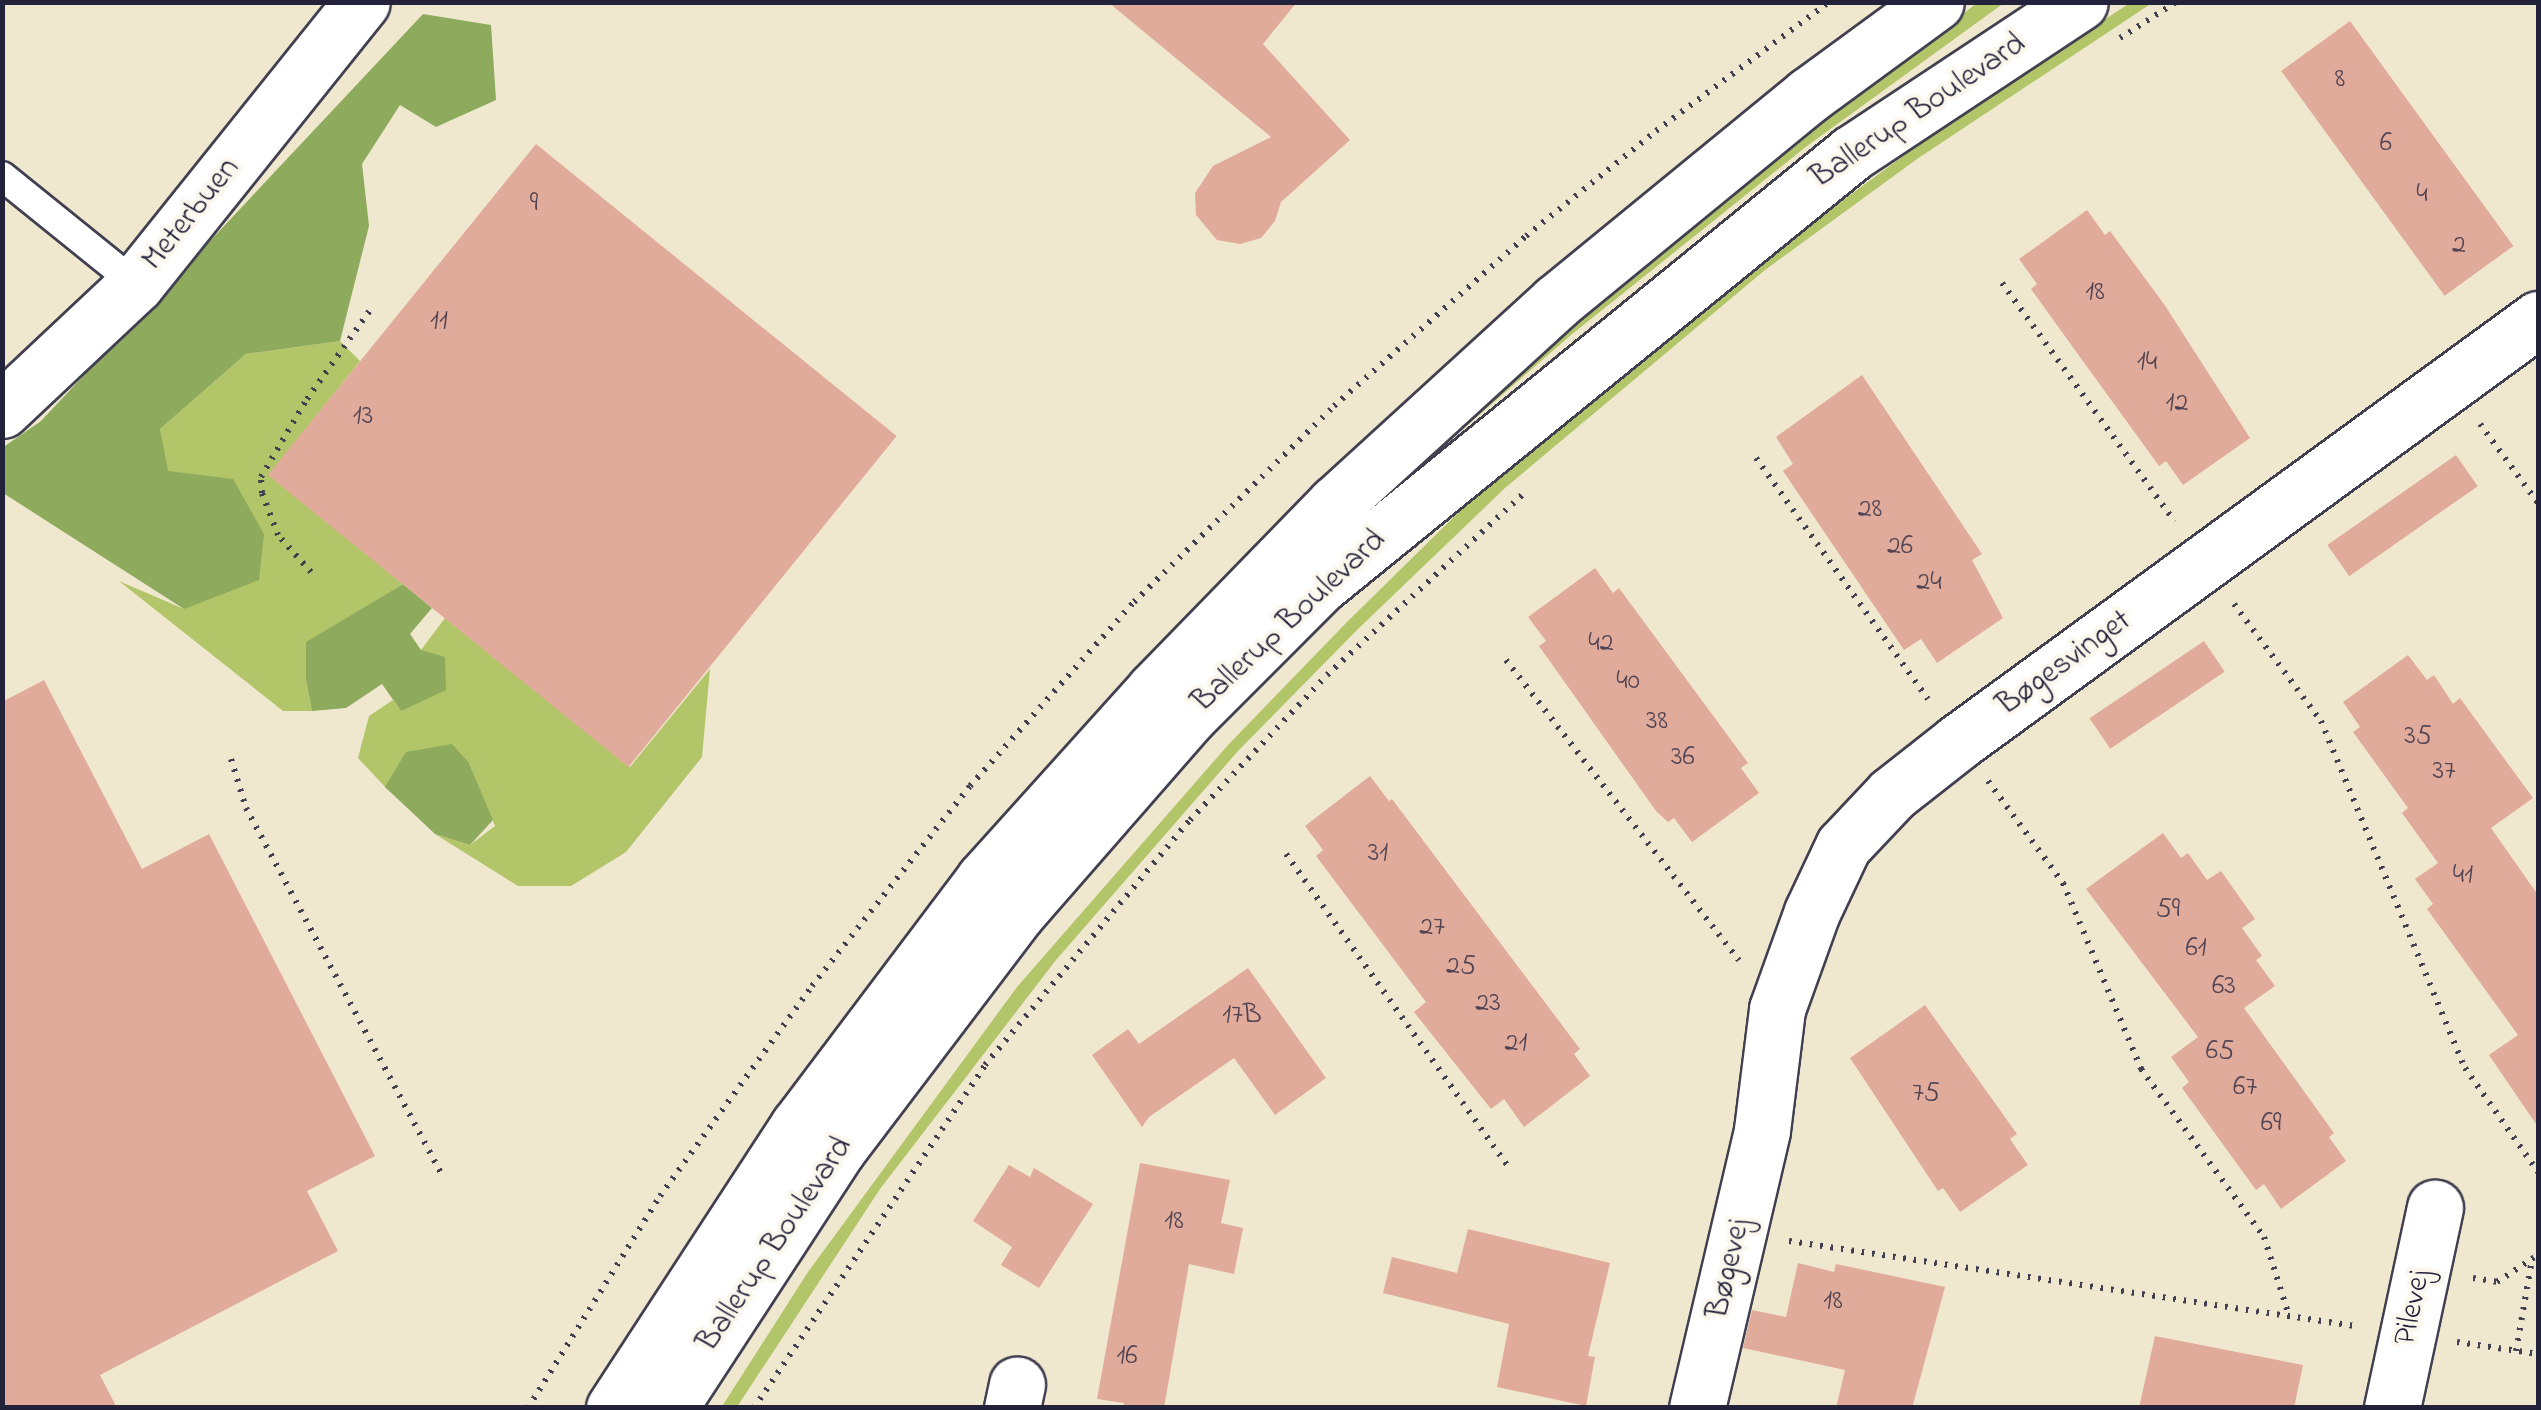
<!DOCTYPE html>
<html>
<head>
<meta charset="utf-8">
<style>
	body { margin:0 }
	#map { position:relative; width:2541px; height:1410px; overflow:hidden; background:#f0e8ce; font-family:"Indie Flower",sans-serif }
	div>[style] { position:absolute }
	.green>* { inset:0; background:#b3c569 }
	.forest>* { inset:0; background:#8eaa5d }
	.building>* { inset:0; background:#e1ab9c; transform-origin:0 0 }
	.path>* { height:6px; margin-top:-3px; transform-origin:0; background:repeating-linear-gradient(90deg,#414051 0 2.5px,transparent 0 10.5px) }
	.roads { filter:drop-shadow(2px 0 #414051) drop-shadow(-2px 0 #414051) drop-shadow(0 2px #414051) drop-shadow(0 -2px #414051) }
	.service>* { height:28px; margin:-14px; padding:0 14px; transform-origin:14px; border-radius:14px; background:#fff }
	.minor>* { height:55px; margin:-27.5px; padding:0 27.5px; transform-origin:27.5px; border-radius:27.5px; background:#fff }
	.tertiary>* { height:55px; margin:-27.5px; padding:0 27.5px; transform-origin:27.5px; border-radius:27.5px; background:#fff }
	span { translate:-50% -50%; white-space:nowrap; text-align:center; line-height:1.15; -webkit-text-stroke:8px #fbf7ec; paint-order:stroke }
	.number-label { font-size:28px; color:#524453 }
	.number-label span { -webkit-text-stroke-width:0 }
	.street-label { font-size:32px; color:#22223b }
	.frame { position:absolute; inset:0; border:5px solid #22223b; pointer-events:none }
</style>
</head>
<body>
<div id="map">
	<div class="green">
		<i style="clip-path:polygon(1977px 3px,2004px 3px,1807px 146px,1571px 335px,1457px 434px,982px 910px,1517px 358px)"></i>
		<i style="clip-path:polygon(2130px 3px,2152px 3px,1917px 159px,1765px 270px,1505px 488px,1357px 630px,1238px 751px,1056px 960px,880px 1189px,737px 1407px,721px 1408px,808px 1272px,1017px 987px,1228px 745px,1347px 622px,1460px 511px,1582px 404px,1757px 263px,1973px 105px)"></i>
		<i style="clip-path:polygon(340px 341px,360px 361px,269px 475px,403px 584px,307px 642px,306px 680px,312px 711px,283px 711px,119px 581px,184px 609px,160px 429px,246px 354px)"></i>
		<i style="clip-path:polygon(445px 618px,630px 767px,710px 669px,702px 757px,626px 852px,571px 886px,518px 886px,435px 834px,470px 845px,495px 826px,469px 763px,388px 790px,358px 758px,369px 716px,393px 700px,401px 711px,421px 650px)"></i>
	</div>
	<div class="forest">
		<i style="clip-path:polygon(423px 14px,491px 25px,496px 100px,436px 127px,400px 105px,362px 164px,369px 226px,340px 341px,246px 354px,160px 429px,168px 471px,233px 479px,264px 534px,259px 580px,184px 609px,3px 493px,2px 448px,41px 421px)"></i>
		<i style="clip-path:polygon(403px 584px,432px 608px,410px 634px,421px 650px,445px 657px,446px 690px,401px 711px,382px 684px,346px 708px,312px 711px,306px 680px,306px 642px)"></i>
		<i style="clip-path:polygon(452px 744px,469px 763px,493px 820px,470px 845px,435px 834px,385px 787px,406px 752px)"></i>
	</div>
	<div class="building">
		<i style="clip-path:polygon(1108px 2px,1297px 2px,1263px 44px,1350px 140px,1281px 202px,1275px 221px,1261px 238px,1240px 244px,1217px 240px,1196px 215px,1195px 193px,1213px 166px,1271px 137px)"></i>
		<i style="left:2350px;top:21px;width:278px;height:85px;rotate:54deg"></i>
		<i style="left:536px;top:144px;width:464px;height:426px;rotate:39deg"></i>
		<i style="clip-path:polygon(2087px 210px,2105px 235px,2110px 231px,2164px 304px,2250px 438px,2183px 485px,2166px 461px,2159px 466px,2085px 364px,2031px 289px,2037px 284px,2019px 259px)"></i>
		<i style="clip-path:polygon(1862px 375px,1982px 554px,1972px 560px,2003px 618px,1937px 663px,1921px 639px,1904px 650px,1783px 471px,1793px 464px,1776px 437px)"></i>
		<i style="left:2456px;top:455px;width:38px;height:157px;rotate:55deg"></i>
		<i style="clip-path:polygon(1595px 568px,1613px 593px,1619px 588px,1748px 763px,1741px 768px,1759px 793px,1692px 842px,1674px 818px,1668px 822px,1656px 811px,1539px 646px,1546px 641px,1528px 617px)"></i>
		<i style="left:2204px;top:641px;width:37px;height:138px;rotate:56deg"></i>
		<i style="clip-path:polygon(2408px 655px,2427px 680px,2434px 675px,2453px 704px,2460px 698px,2533px 798px,2491px 828px,2538px 895px,2538px 1127px,2489px 1055px,2518px 1035px,2427px 909px,2433px 904px,2415px 879px,2438px 863px,2402px 813px,2408px 808px,2353px 732px,2360px 727px,2343px 702px)"></i>
		<i style="clip-path:polygon(44px 680px,142px 869px,209px 834px,375px 1156px,307px 1191px,338px 1251px,100px 1375px,117px 1408px,2px 1408px,2px 702px)"></i>
		<i style="clip-path:polygon(1370px 776px,1389px 801px,1392px 799px,1580px 1049px,1574px 1054px,1590px 1076px,1524px 1127px,1504px 1099px,1491px 1109px,1414px 1012px,1426px 1002px,1316px 856px,1323px 850px,1305px 826px)"></i>
		<i style="clip-path:polygon(2163px 833px,2181px 858px,2188px 853px,2207px 880px,2221px 871px,2255px 919px,2242px 928px,2262px 956px,2256px 960px,2275px 986px,2244px 1008px,2334px 1133px,2329px 1137px,2346px 1161px,2281px 1209px,2264px 1184px,2256px 1190px,2182px 1088px,2189px 1082px,2171px 1057px,2198px 1037px,2086px 889px)"></i>
		<i style="clip-path:polygon(1248px 968px,1326px 1078px,1275px 1115px,1234px 1058px,1149px 1117px,1142px 1127px,1092px 1055px,1128px 1029px,1139px 1044px)"></i>
		<i style="clip-path:polygon(1925px 1005px,2017px 1134px,2010px 1139px,2028px 1165px,1960px 1212px,1943px 1188px,1938px 1191px,1850px 1058px)"></i>
		<i style="clip-path:polygon(1140px 1163px,1230px 1180px,1221px 1223px,1243px 1228px,1234px 1274px,1189px 1264px,1164px 1408px,1123px 1408px,1124px 1403px,1097px 1399px)"></i>
		<i style="clip-path:polygon(1009px 1165px,1030px 1177px,1034px 1168px,1093px 1204px,1039px 1288px,1001px 1265px,1012px 1247px,973px 1221px)"></i>
		<i style="clip-path:polygon(1468px 1229px,1610px 1263px,1588px 1356px,1595px 1357px,1586px 1406px,1497px 1387px,1509px 1324px,1383px 1293px,1392px 1257px,1457px 1273px)"></i>
		<i style="clip-path:polygon(1798px 1263px,1834px 1272px,1836px 1264px,1945px 1287px,1912px 1408px,1836px 1408px,1845px 1370px,1743px 1348px,1752px 1310px,1786px 1317px)"></i>
		<i style="clip-path:polygon(2155px 1336px,2303px 1365px,2294px 1408px,2139px 1408px)"></i>
	</div>
	<div class="path">
		<i style="left:2120px;top:38px;width:67px;rotate:-32.7deg"></i>
		<i style="left:2002px;top:283px;width:294px;rotate:54.1deg"></i>
		<i style="left:2480px;top:424px;width:98px;rotate:53.7deg"></i>
		<i style="left:1756px;top:458px;width:296px;rotate:54.5deg"></i>
		<i style="left:311px;top:572px;width:50px;rotate:-131.7deg"></i>
		<i style="left:278px;top:535px;width:45px;rotate:-110.9deg"></i>
		<i style="left:262px;top:493px;width:16px;rotate:-94deg"></i>
		<i style="left:261px;top:477px;width:91px;rotate:-59.5deg"></i>
		<i style="left:307px;top:399px;width:110px;rotate:-54.6deg"></i>
		<i style="left:2234px;top:604px;width:146px;rotate:53.4deg"></i>
		<i style="left:2321px;top:721px;width:376px;rotate:67.5deg"></i>
		<i style="left:2465px;top:1068px;width:127px;rotate:54.9deg"></i>
		<i style="left:1506px;top:660px;width:380px;rotate:52.2deg"></i>
		<i style="left:231px;top:759px;width:51px;rotate:73deg"></i>
		<i style="left:246px;top:808px;width:414px;rotate:61.9deg"></i>
		<i style="left:1988px;top:781px;width:127px;rotate:53.7deg"></i>
		<i style="left:2063px;top:883px;width:202px;rotate:67.2deg"></i>
		<i style="left:2141px;top:1069px;width:208px;rotate:53.8deg"></i>
		<i style="left:2264px;top:1237px;width:83px;rotate:72.4deg"></i>
		<i style="left:1286px;top:854px;width:382px;rotate:54.6deg"></i>
		<i style="left:1789px;top:1241px;width:572px;rotate:8.54deg"></i>
		<i style="left:2473px;top:1278px;width:24px;rotate:9deg"></i>
		<i style="left:2497px;top:1282px;width:49px;rotate:-33.4deg"></i>
		<i style="left:2457px;top:1342px;width:82px;rotate:8.4deg"></i>
		<i style="left:2516px;top:1351px;width:93px;rotate:-80.1deg"></i>
		<i style="left:528px;top:1408px;width:250px;rotate:-58.1deg"></i>
		<i style="left:660px;top:1196px;width:259px;rotate:-54.1deg"></i>
		<i style="left:812px;top:986px;width:255px;rotate:-51.7deg"></i>
		<i style="left:970px;top:786px;width:246px;rotate:-48.3deg"></i>
		<i style="left:1134px;top:602px;width:280px;rotate:-44.4deg"></i>
		<i style="left:1334px;top:406px;width:256px;rotate:-41.5deg"></i>
		<i style="left:1526px;top:236px;width:167px;rotate:-38.9deg"></i>
		<i style="left:1656px;top:131px;width:216px;rotate:-36.7deg"></i>
		<i style="left:754px;top:1408px;width:414px;rotate:-56deg"></i>
		<i style="left:985px;top:1065px;width:319px;rotate:-50.1deg"></i>
		<i style="left:1190px;top:820px;width:199px;rotate:-46.6deg"></i>
		<i style="left:1327px;top:675px;width:267px;rotate:-42.7deg"></i>
	</div>
	<div class="roads">
		<div class="service">
			<i style="left:2px;top:176px;width:172px;rotate:38.9deg"></i>
		</div>
		<div class="minor">
			<i style="left:2px;top:410px;width:184px;rotate:-43.2deg"></i>
			<i style="left:136px;top:284px;width:361px;rotate:-51.3deg"></i>
			<i style="left:1012px;top:1408px;width:24px;rotate:-78deg"></i>
			<i style="left:1697px;top:1408px;width:285px;rotate:-76.8deg"></i>
			<i style="left:1762px;top:1130px;width:122px;rotate:-82.9deg"></i>
			<i style="left:1777px;top:1009px;width:103px;rotate:-70.2deg"></i>
			<i style="left:1812px;top:912px;width:73px;rotate:-64.8deg"></i>
			<i style="left:1843px;top:846px;width:71px;rotate:-46.7deg"></i>
			<i style="left:1892px;top:794px;width:84px;rotate:-38.2deg"></i>
			<i style="left:1958px;top:742px;width:718px;rotate:-36.1deg"></i>
			<i style="left:2392px;top:1408px;width:205px;rotate:-77.9deg"></i>
		</div>
		<div class="tertiary">
			<i style="left:614px;top:1408px;width:337px;rotate:-56.9deg"></i>
			<i style="left:798px;top:1126px;width:309px;rotate:-53deg"></i>
			<i style="left:984px;top:879px;width:254px;rotate:-48deg"></i>
			<i style="left:1154px;top:690px;width:260px;rotate:-45.8deg"></i>
			<i style="left:1335px;top:504px;width:299px;rotate:-42.4deg"></i>
			<i style="left:1556px;top:302px;width:327px;rotate:-39.3deg"></i>
			<i style="left:1809px;top:95px;width:157px;rotate:-36.2deg"></i>
			<i style="left:669px;top:1408px;width:309px;rotate:-56.9deg"></i>
			<i style="left:838px;top:1149px;width:298px;rotate:-52.8deg"></i>
			<i style="left:1018px;top:912px;width:259px;rotate:-48.9deg"></i>
			<i style="left:1188px;top:717px;width:185px;rotate:-45deg"></i>
			<i style="left:1319px;top:586px;width:687px;rotate:-39.09deg"></i>
			<i style="left:1852px;top:153px;width:273px;rotate:-33.5deg"></i>
		</div>
	</div>
	<div class="number-label">
		<span style="left:2340px;top:80px">8</span>
		<span style="left:2386px;top:144px">6</span>
		<span style="left:2422px;top:195px">4</span>
		<span style="left:534px;top:204px">9</span>
		<span style="left:2459px;top:246px">2</span>
		<span style="left:2095px;top:293px">18</span>
		<span style="left:439px;top:322px">11</span>
		<span style="left:2147px;top:363px">14</span>
		<span style="left:2177px;top:404px">12</span>
		<span style="left:363px;top:417px">13</span>
		<span style="left:1870px;top:510px">28</span>
		<span style="left:1900px;top:547px">26</span>
		<span style="left:1929px;top:583px">24</span>
		<span style="left:1601px;top:644px">42</span>
		<span style="left:1628px;top:682px">40</span>
		<span style="left:1657px;top:722px">38</span>
		<span style="left:2418px;top:737px">35</span>
		<span style="left:1683px;top:758px">36</span>
		<span style="left:2444px;top:772px">37</span>
		<span style="left:1378px;top:854px">31</span>
		<span style="left:2463px;top:876px">41</span>
		<span style="left:2168px;top:910px">59</span>
		<span style="left:1432px;top:928px">27</span>
		<span style="left:2196px;top:949px">61</span>
		<span style="left:1461px;top:967px">25</span>
		<span style="left:2224px;top:987px">63</span>
		<span style="left:1488px;top:1004px">23</span>
		<span style="left:1242px;top:1016px">17B</span>
		<span style="left:1516px;top:1044px">21</span>
		<span style="left:2220px;top:1052px">65</span>
		<span style="left:2245px;top:1088px">67</span>
		<span style="left:1926px;top:1094px">75</span>
		<span style="left:2271px;top:1124px">69</span>
		<span style="left:1174px;top:1222px">18</span>
		<span style="left:1833px;top:1302px">18</span>
		<span style="left:1127px;top:1357px">16</span>
	</div>
	<div class="street-label">
		<span style="left:1919px;top:112px;rotate:-34deg">Ballerup Boulevard</span>
		<span style="left:192px;top:215px;rotate:-51deg">Meterbuen</span>
		<span style="left:1290px;top:622px;rotate:-43deg">Ballerup Boulevard</span>
		<span style="left:2065px;top:664px;rotate:-36deg">Bøgesvinget</span>
		<span style="left:776px;top:1245px;rotate:-56deg">Ballerup Boulevard</span>
		<span style="left:1730px;top:1269px;rotate:-77deg">Bøgevej</span>
		<span style="left:2414px;top:1308px;rotate:-78deg">Pilevej</span>
	</div>
	<div class="frame"></div>
</div>
</body>
</html>
